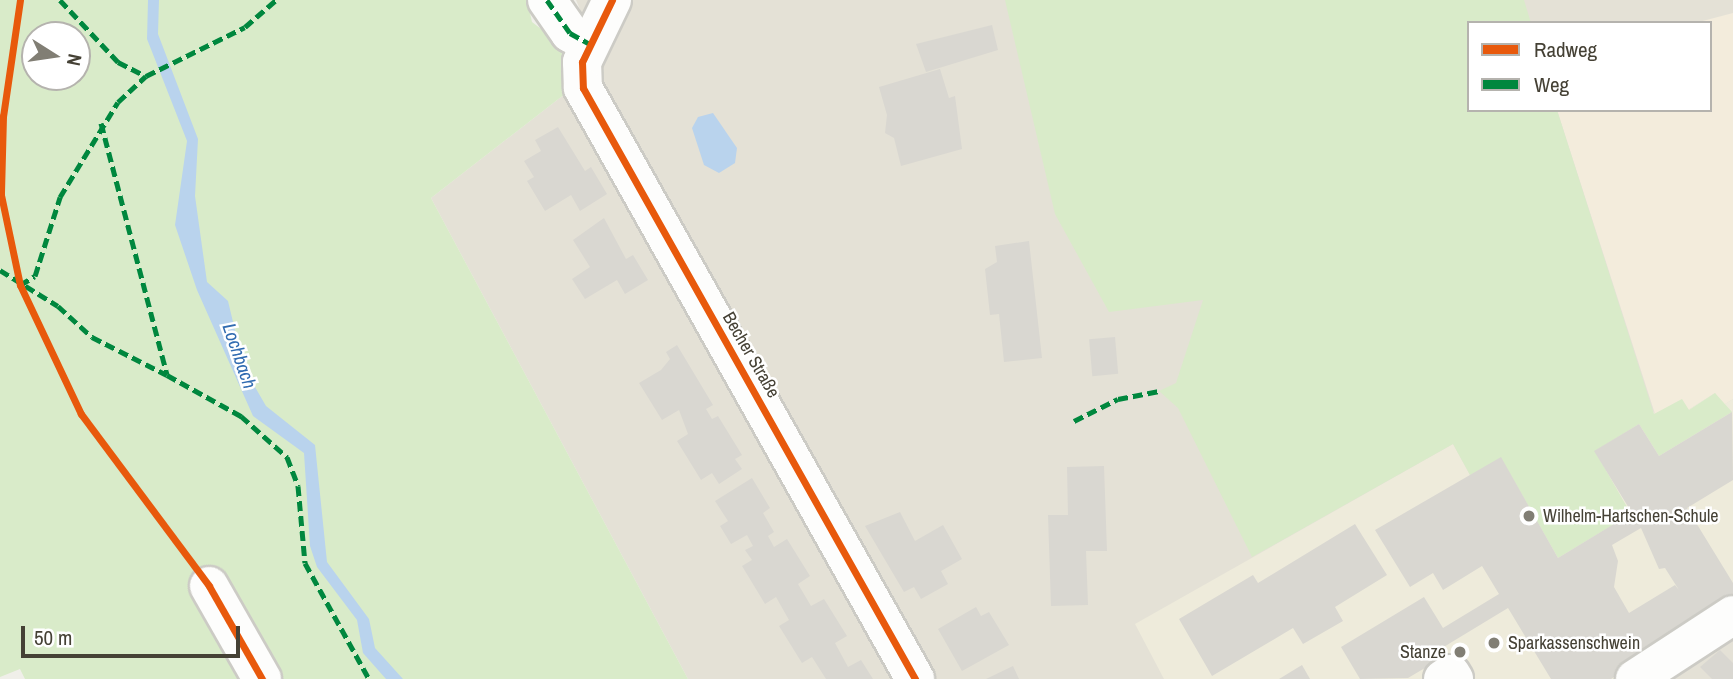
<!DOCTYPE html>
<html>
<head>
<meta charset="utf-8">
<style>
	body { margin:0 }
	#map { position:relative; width:1733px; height:679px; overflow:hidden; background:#f0efe9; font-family:"Archivo Narrow",sans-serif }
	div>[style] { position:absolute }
	.residential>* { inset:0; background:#e4e1d6 }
	.commercial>* { inset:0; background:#f3ecdc }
	.education>* { inset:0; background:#eeebdb }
	.green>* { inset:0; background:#d9ebc9 }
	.water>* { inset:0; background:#b9d3ed }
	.building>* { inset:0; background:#d9d7d1; transform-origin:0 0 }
	.roads { filter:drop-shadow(2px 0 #cccbc5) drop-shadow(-2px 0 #cccbc5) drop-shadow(0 2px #cccbc5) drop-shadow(0 -2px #cccbc5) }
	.minor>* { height:38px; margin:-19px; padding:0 19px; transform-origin:19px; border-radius:19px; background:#fdfdfc }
	.quiet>* { height:5px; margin-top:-2.5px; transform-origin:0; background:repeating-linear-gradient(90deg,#00873e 0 10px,transparent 0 15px) }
	.cycleway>* { height:7px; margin:-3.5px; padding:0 3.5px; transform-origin:3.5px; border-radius:3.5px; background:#e8590c }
	.dots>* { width:19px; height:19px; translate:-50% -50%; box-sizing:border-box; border:4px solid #fff; border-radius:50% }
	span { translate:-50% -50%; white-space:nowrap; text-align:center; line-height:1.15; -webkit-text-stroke:5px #fff; paint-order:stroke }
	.street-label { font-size:18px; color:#454135 }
	.poi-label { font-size:18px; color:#454135 }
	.left { translate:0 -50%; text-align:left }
	.right { translate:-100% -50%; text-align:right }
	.water-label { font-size:19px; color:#306bb0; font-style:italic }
	.legend { position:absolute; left:1467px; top:21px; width:245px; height:91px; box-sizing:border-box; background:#fff; border:2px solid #b5b3ae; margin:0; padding:9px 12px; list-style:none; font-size:21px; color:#454135 }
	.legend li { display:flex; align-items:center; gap:14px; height:35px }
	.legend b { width:35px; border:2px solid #b5b3ae }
	.north { position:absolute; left:21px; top:21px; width:70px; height:70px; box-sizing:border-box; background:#fff; border:2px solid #b5b3ae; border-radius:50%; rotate:102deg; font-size:19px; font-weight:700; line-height:28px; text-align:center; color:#454135 }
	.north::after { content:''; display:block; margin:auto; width:24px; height:32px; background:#817e74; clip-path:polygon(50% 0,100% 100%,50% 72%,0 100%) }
	.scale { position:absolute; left:21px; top:626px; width:219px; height:32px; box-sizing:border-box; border:4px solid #454135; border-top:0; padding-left:9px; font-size:21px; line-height:24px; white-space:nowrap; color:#454135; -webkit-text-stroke:5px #fff; paint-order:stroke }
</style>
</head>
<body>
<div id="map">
	<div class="residential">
		<i style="clip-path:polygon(evenodd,576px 0,1733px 0,1733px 679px,688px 679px,431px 198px,570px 90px,581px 12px,576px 0,1469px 23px,1710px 23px,1710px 110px,1469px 110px,1469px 23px)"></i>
	</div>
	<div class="commercial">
		<i style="clip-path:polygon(1733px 13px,1733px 399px,1722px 406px,1715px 393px,1688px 410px,1655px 414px,1557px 110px,1710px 110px,1710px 23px,1695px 23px)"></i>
	</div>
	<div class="education">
		<i style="clip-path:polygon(1715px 393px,1722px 406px,1733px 399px,1733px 632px,1668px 679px,1164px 679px,1135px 624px,1453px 444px,1470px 475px,1647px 402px,1655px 414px,1682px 399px,1688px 410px)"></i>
	</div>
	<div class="green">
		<i style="clip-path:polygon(evenodd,0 0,527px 0,532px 22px,575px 55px,570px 90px,431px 198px,688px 679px,25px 679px,20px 669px,0 677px,0 0,35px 35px,77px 35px,77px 77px,35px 77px,35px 35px)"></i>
		<i style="clip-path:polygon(1005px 0,1524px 0,1531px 23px,1469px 23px,1469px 110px,1557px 110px,1654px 414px,1682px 399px,1689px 410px,1715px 393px,1732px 412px,1659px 456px,1639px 424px,1595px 451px,1631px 514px,1558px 558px,1501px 458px,1470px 475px,1453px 444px,1252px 557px,1178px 408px,1159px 391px,1176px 383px,1203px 300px,1109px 312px,1055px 214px)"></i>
	</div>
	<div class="water">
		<i style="clip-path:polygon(148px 0,159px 0,158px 34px,198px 139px,195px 196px,207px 282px,228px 301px,244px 368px,266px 406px,315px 445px,327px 562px,369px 619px,375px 648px,403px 679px,386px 679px,363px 653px,357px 620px,317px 567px,310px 546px,304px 453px,253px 416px,197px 290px,175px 225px,187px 141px,147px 39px)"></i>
		<i style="clip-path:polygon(713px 113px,737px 148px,735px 163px,719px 173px,704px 165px,692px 128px,698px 117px)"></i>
	</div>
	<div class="building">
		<i style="clip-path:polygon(992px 25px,998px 50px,926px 72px,916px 44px)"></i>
		<i style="clip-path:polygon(940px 69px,949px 98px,955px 96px,962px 149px,901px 166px,894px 138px,885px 133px,887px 115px,879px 87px)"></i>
		<i style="clip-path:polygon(558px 127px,585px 171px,591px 167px,607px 194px,580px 211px,571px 195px,545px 211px,527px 181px,534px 177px,524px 161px,541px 151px,535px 140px)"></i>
		<i style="clip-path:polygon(604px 218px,626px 259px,633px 255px,648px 280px,625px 294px,617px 280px,585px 299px,572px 279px,590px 267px,573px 240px)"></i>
		<i style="clip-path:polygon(1029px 241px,1042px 358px,1004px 362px,999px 314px,990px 315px,985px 269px,997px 262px,995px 246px)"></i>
		<i style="left:1115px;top:337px;width:37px;height:26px;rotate:85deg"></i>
		<i style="clip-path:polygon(677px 345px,713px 405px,706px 409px,712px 419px,718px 416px,742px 455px,735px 459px,742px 469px,719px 484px,712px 473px,701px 480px,677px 441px,688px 434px,679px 410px,662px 420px,639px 383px,661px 370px,670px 359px,666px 352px)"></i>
		<i style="clip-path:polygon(evenodd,1732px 412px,1733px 480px,1687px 508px,1733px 583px,1733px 605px,1611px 679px,1551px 679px,1508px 608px,1442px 648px,1447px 655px,1408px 678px,1360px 679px,1341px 647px,1424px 597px,1443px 628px,1499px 594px,1482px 566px,1443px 590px,1433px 573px,1410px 587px,1375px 530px,1501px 457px,1558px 558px,1632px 513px,1594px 451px,1639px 424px,1659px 456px,1732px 412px,1641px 528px,1659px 569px,1665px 568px,1679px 590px,1675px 585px,1629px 613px,1614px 587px,1618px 561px,1612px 545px,1641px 528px)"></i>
		<i style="clip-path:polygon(1104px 466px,1107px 551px,1086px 551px,1088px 605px,1051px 606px,1048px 515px,1068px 515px,1067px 467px)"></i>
		<i style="clip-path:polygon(752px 478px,770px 508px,763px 513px,774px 532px,768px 536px,774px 547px,787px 539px,810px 576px,798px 584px,811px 606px,824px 599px,847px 636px,835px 643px,848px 667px,861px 660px,873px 679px,826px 679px,812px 657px,802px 663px,779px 626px,789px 620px,776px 597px,765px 604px,742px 566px,752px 560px,745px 550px,753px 546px,747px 535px,731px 544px,720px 526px,728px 521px,715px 501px)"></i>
		<i style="clip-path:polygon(900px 512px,915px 541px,943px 525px,962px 559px,941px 571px,948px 584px,921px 599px,914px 587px,904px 592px,865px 526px)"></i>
		<i style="clip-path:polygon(1355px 524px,1387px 575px,1335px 607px,1343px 621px,1303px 644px,1293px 628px,1212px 676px,1179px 619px,1253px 575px,1258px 583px)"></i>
		<i style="clip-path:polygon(976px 607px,981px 616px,989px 612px,1009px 645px,962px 671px,938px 629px)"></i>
		<i style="clip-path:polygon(1720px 650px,1733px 663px,1733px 679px,1712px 679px,1700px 667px)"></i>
		<i style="clip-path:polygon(1302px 665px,1310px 679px,1279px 679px)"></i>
		<i style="clip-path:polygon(1013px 666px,1019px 679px,986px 679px)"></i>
	</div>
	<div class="roads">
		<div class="minor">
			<i style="left:547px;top:0;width:40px;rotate:55.1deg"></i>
			<i style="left:570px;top:33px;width:23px;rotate:29deg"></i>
			<i style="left:612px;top:0;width:69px;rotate:115.8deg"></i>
			<i style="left:582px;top:62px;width:26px;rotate:88deg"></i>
			<i style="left:583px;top:88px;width:678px;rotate:60.67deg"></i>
			<i style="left:209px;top:586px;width:107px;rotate:60.3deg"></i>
			<i style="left:1443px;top:679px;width:9px;rotate:-32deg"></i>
			<i style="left:1451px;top:674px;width:6px;rotate:59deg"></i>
			<i style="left:1635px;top:679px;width:117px;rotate:-33.1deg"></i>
		</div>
	</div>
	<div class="quiet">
		<i style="left:60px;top:0;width:85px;rotate:46.9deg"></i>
		<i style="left:118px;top:62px;width:31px;rotate:27deg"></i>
		<i style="left:547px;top:0;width:40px;rotate:55.1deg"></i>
		<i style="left:570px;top:33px;width:23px;rotate:29deg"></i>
		<i style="left:101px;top:123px;width:260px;rotate:75.3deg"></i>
		<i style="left:167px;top:375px;width:85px;rotate:29deg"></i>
		<i style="left:241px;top:416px;width:62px;rotate:41.7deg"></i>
		<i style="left:287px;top:457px;width:31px;rotate:69deg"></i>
		<i style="left:298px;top:486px;width:77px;rotate:84.8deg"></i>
		<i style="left:305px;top:563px;width:132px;rotate:61.1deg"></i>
		<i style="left:0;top:270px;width:68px;rotate:31.8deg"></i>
		<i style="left:58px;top:306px;width:46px;rotate:42.4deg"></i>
		<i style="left:92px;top:337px;width:84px;rotate:26.9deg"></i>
		<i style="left:20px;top:285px;width:17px;rotate:-31deg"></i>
		<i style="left:35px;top:276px;width:83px;rotate:-72.4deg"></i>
		<i style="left:60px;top:197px;width:111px;rotate:-58.6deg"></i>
		<i style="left:118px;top:102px;width:38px;rotate:-43deg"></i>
		<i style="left:146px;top:76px;width:110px;rotate:-26.3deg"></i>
		<i style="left:245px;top:27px;width:41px;rotate:-41.1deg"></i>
		<i style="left:1074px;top:421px;width:49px;rotate:-26.6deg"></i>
		<i style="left:1118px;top:399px;width:42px;rotate:-11deg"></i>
	</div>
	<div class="cycleway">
		<i style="left:20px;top:0;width:117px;rotate:98.3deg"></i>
		<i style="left:3px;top:116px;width:79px;rotate:91.5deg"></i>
		<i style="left:1px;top:195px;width:92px;rotate:78.1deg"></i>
		<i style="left:20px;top:285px;width:143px;rotate:64.7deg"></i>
		<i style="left:81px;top:414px;width:214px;rotate:53.3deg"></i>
		<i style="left:209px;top:586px;width:107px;rotate:60.3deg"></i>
		<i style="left:612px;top:0;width:69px;rotate:115.8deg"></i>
		<i style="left:582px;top:62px;width:26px;rotate:88deg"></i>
		<i style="left:583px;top:88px;width:678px;rotate:60.67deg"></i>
	</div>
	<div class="dots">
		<i style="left:1529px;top:516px;background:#817e74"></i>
		<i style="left:1494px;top:643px;background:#817e74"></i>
		<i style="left:1460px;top:652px;background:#817e74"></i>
	</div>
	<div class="street-label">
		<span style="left:751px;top:355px;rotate:60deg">Becher Straße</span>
	</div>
	<div class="poi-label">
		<span class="left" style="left:1543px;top:516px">Wilhelm-Hartschen-Schule</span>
		<span class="left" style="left:1508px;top:643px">Sparkassenschwein</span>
		<span class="right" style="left:1446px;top:652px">Stanze</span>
	</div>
	<div class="water-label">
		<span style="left:239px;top:356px;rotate:71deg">Lochbach</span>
	</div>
	<ul class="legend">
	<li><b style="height:9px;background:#e8590c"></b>Radweg</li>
	<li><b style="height:9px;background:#00873e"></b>Weg</li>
	</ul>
	<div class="north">N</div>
	<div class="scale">50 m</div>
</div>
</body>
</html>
